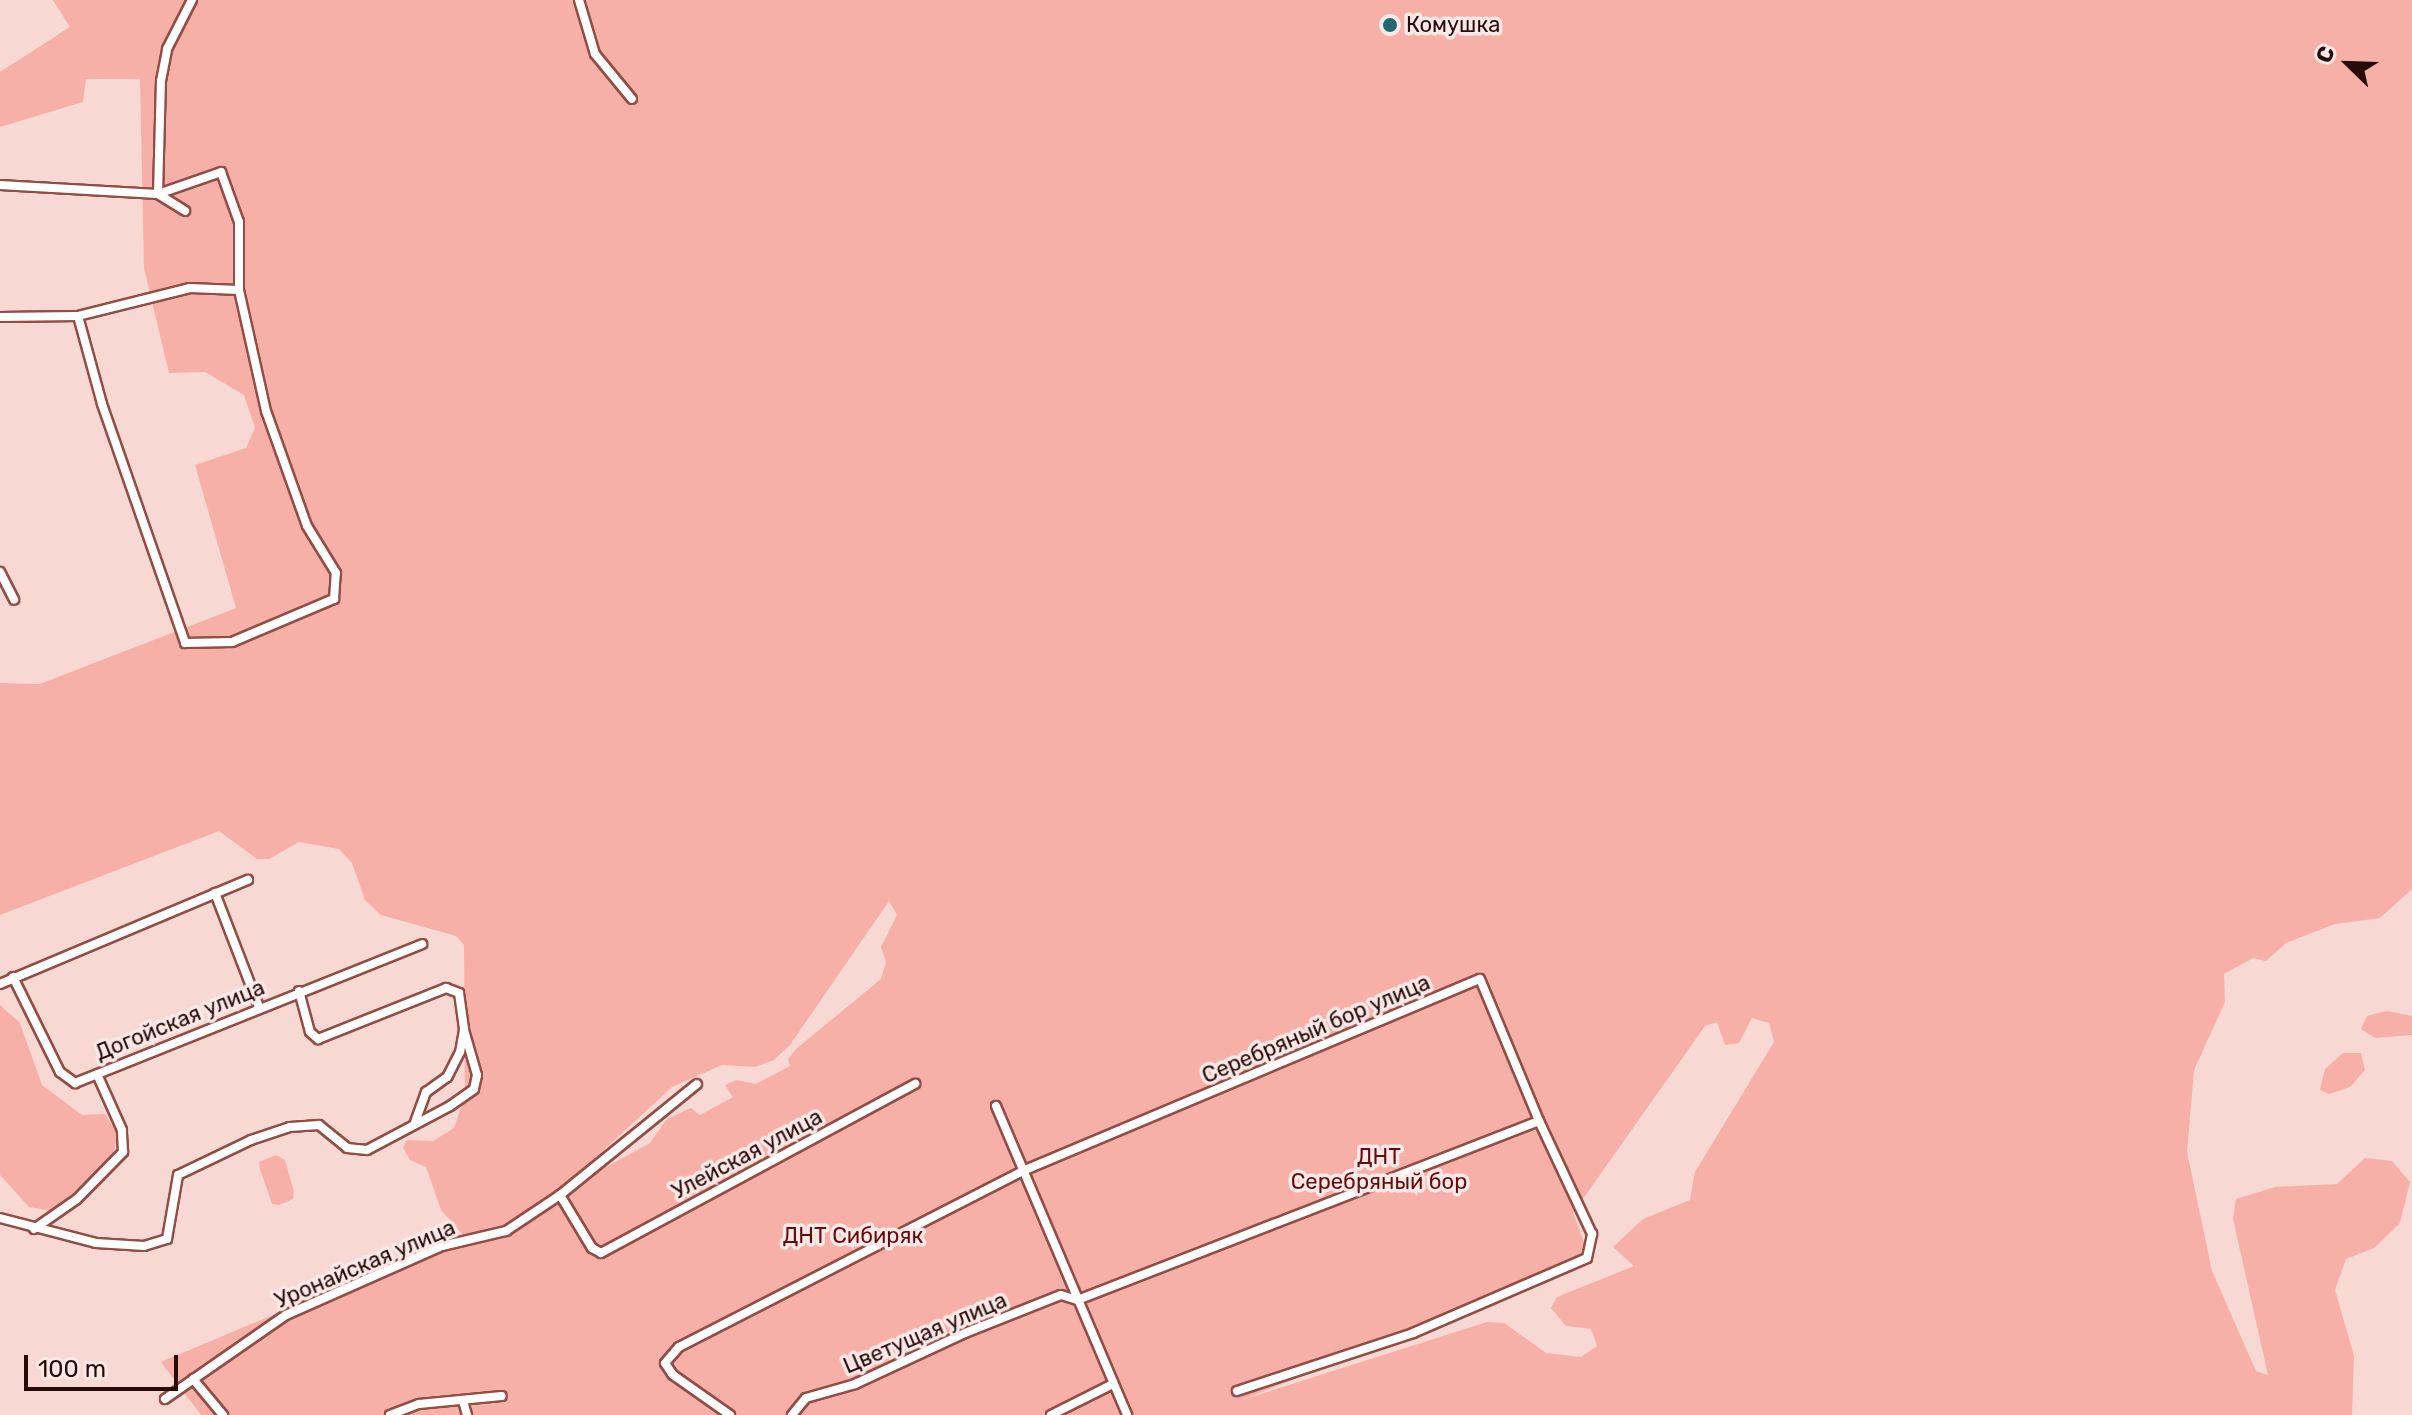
<!DOCTYPE html>
<html>
<head>
<meta charset="utf-8">
<style>
	body { margin:0 }
	#map { position:relative; width:2412px; height:1415px; overflow:hidden; background:#f8d8d3; font-family:Rubik,sans-serif }
	div>[style] { position:absolute }
	.green>* { inset:0; background:#f7b0a8 }
	.roads { filter:drop-shadow(2px 0 #914d46) drop-shadow(-2px 0 #914d46) drop-shadow(0 2px #914d46) drop-shadow(0 -2px #914d46) }
	.street>* { height:8px; margin:-4px; padding:0 4px; transform-origin:4px; border-radius:4px; background:#fff }
	.dots>* { width:22px; height:22px; translate:-50% -50%; box-sizing:border-box; border:4px solid #fae9e7; border-radius:50% }
	span { translate:-50% -50%; white-space:nowrap; text-align:center; line-height:1.15; -webkit-text-stroke:7px #fae9e7; paint-order:stroke }
	.poi-label { font-size:22px; color:#260b09 }
	.left { translate:0 -50%; text-align:left }
	.street-label { font-size:22px; color:#260b09 }
	.park-label { font-size:22px; color:#660b0d }
	.north { position:absolute; left:2308px; top:24px; width:80px; height:80px; -webkit-text-stroke:6px #fae9e7; paint-order:stroke; rotate:293deg; font-size:22px; font-weight:700; line-height:32px; text-align:center; color:#260b09 }
	.north::after { content:''; display:block; margin:auto; width:28px; height:36px; background:#260b09; clip-path:polygon(50% 0,100% 100%,50% 72%,0 100%) }
	.scale { position:absolute; left:24px; top:1355px; width:154px; height:36px; box-sizing:border-box; border:4px solid #260b09; border-top:0; padding-left:10px; font-size:24px; line-height:28px; white-space:nowrap; color:#260b09; -webkit-text-stroke:6px #fae9e7; paint-order:stroke }
</style>
</head>
<body>
<div id="map">
	<div class="green">
		<i style="clip-path:polygon(evenodd,53px 0,2412px 0,2412px 889px,2380px 918px,2335px 924px,2286px 943px,2266px 961px,2253px 958px,2224px 974px,2225px 1002px,2194px 1070px,2187px 1152px,2212px 1271px,2256px 1371px,2268px 1375px,2233px 1219px,2236px 1199px,2275px 1187px,2337px 1184px,2365px 1158px,2392px 1161px,2410px 1182px,2400px 1223px,2374px 1248px,2346px 1259px,2335px 1290px,2354px 1356px,2352px 1415px,201px 1415px,161px 1362px,463px 1235px,441px 1210px,426px 1167px,410px 1160px,403px 1148px,407px 1140px,433px 1141px,454px 1128px,465px 1095px,464px 945px,456px 936px,381px 915px,365px 900px,352px 863px,339px 849px,299px 842px,269px 859px,257px 859px,219px 831px,0 915px,0 683px,40px 684px,236px 608px,195px 465px,246px 448px,255px 428px,244px 395px,205px 372px,169px 373px,144px 268px,140px 79px,86px 79px,83px 102px,0 127px,0 72px,70px 27px,53px 0,889px 901px,897px 915px,881px 947px,886px 962px,881px 979px,796px 1049px,788px 1059px,790px 1066px,756px 1084px,736px 1080px,725px 1085px,733px 1097px,700px 1115px,691px 1108px,667px 1119px,650px 1143px,555px 1195px,672px 1087px,722px 1065px,755px 1067px,774px 1060px,790px 1045px,889px 901px,53px 0,1752px 1018px,1769px 1023px,1774px 1042px,1695px 1172px,1690px 1200px,1643px 1219px,1613px 1247px,1634px 1266px,1557px 1297px,1551px 1308px,1566px 1326px,1591px 1329px,1597px 1346px,1581px 1357px,1546px 1353px,1504px 1323px,1487px 1322px,1242px 1400px,1591px 1260px,1573px 1213px,1705px 1026px,1717px 1022px,1725px 1045px,1739px 1043px,1752px 1018px)"></i>
		<i style="clip-path:polygon(0 1005px,20px 1023px,42px 1085px,82px 1115px,105px 1114px,118px 1135px,112px 1158px,53px 1211px,29px 1207px,0 1175px)"></i>
		<i style="clip-path:polygon(2387px 1011px,2412px 1016px,2412px 1035px,2375px 1038px,2361px 1029px,2367px 1016px)"></i>
		<i style="clip-path:polygon(2343px 1053px,2361px 1053px,2365px 1070px,2350px 1087px,2329px 1094px,2320px 1090px,2325px 1069px)"></i>
		<i style="clip-path:polygon(276px 1155px,285px 1160px,294px 1192px,293px 1199px,279px 1205px,272px 1204px,260px 1169px,259px 1162px)"></i>
	</div>
	<div class="roads">
		<div class="street">
			<i style="left:579px;top:0;width:56px;rotate:73.5deg"></i>
			<i style="left:595px;top:54px;width:58px;rotate:50.6deg"></i>
			<i style="left:0;top:185px;width:158px;rotate:3.3deg"></i>
			<i style="left:158px;top:194px;width:67px;rotate:-19.2deg"></i>
			<i style="left:221px;top:172px;width:53px;rotate:70.2deg"></i>
			<i style="left:239px;top:222px;width:68px;rotate:90deg"></i>
			<i style="left:158px;top:194px;width:113px;rotate:-88.5deg"></i>
			<i style="left:161px;top:81px;width:33px;rotate:-79deg"></i>
			<i style="left:167px;top:49px;width:55px;rotate:-63deg"></i>
			<i style="left:158px;top:194px;width:32px;rotate:32deg"></i>
			<i style="left:0;top:317px;width:78px;rotate:-0.7deg"></i>
			<i style="left:78px;top:316px;width:91px;rotate:74.7deg"></i>
			<i style="left:102px;top:404px;width:253px;rotate:70.8deg"></i>
			<i style="left:185px;top:643px;width:47px;rotate:-1.2deg"></i>
			<i style="left:232px;top:642px;width:111px;rotate:-22.9deg"></i>
			<i style="left:334px;top:599px;width:26px;rotate:-86deg"></i>
			<i style="left:336px;top:573px;width:55px;rotate:-121.7deg"></i>
			<i style="left:307px;top:526px;width:122px;rotate:-109.6deg"></i>
			<i style="left:266px;top:411px;width:124px;rotate:-102.6deg"></i>
			<i style="left:239px;top:290px;width:49px;rotate:-177.7deg"></i>
			<i style="left:190px;top:288px;width:115px;rotate:166deg"></i>
			<i style="left:0;top:572px;width:31px;rotate:63deg"></i>
			<i style="left:215px;top:893px;width:122px;rotate:68.9deg"></i>
			<i style="left:13px;top:977px;width:106px;rotate:63.7deg"></i>
			<i style="left:60px;top:1072px;width:19px;rotate:36deg"></i>
			<i style="left:75px;top:1083px;width:374px;rotate:-21.8deg"></i>
			<i style="left:0;top:984px;width:269px;rotate:-22.8deg"></i>
			<i style="left:299px;top:991px;width:42px;rotate:75deg"></i>
			<i style="left:310px;top:1032px;width:11px;rotate:41deg"></i>
			<i style="left:318px;top:1039px;width:138px;rotate:-21.7deg"></i>
			<i style="left:446px;top:988px;width:14px;rotate:21deg"></i>
			<i style="left:459px;top:993px;width:37px;rotate:82deg"></i>
			<i style="left:464px;top:1030px;width:22px;rotate:100deg"></i>
			<i style="left:460px;top:1052px;width:28px;rotate:117deg"></i>
			<i style="left:447px;top:1077px;width:26px;rotate:144deg"></i>
			<i style="left:426px;top:1092px;width:32px;rotate:110deg"></i>
			<i style="left:996px;top:1106px;width:336px;rotate:67deg"></i>
			<i style="left:560px;top:1195px;width:62px;rotate:58.9deg"></i>
			<i style="left:592px;top:1248px;width:10px;rotate:29deg"></i>
			<i style="left:601px;top:1253px;width:357px;rotate:-28.3deg"></i>
			<i style="left:0;top:1218px;width:99px;rotate:14.6deg"></i>
			<i style="left:96px;top:1243px;width:48px;rotate:3.6deg"></i>
			<i style="left:144px;top:1246px;width:24px;rotate:-17deg"></i>
			<i style="left:167px;top:1239px;width:65px;rotate:-80.2deg"></i>
			<i style="left:178px;top:1175px;width:81px;rotate:-25.6deg"></i>
			<i style="left:251px;top:1140px;width:41px;rotate:-18.4deg"></i>
			<i style="left:290px;top:1127px;width:29px;rotate:-4deg"></i>
			<i style="left:319px;top:1125px;width:36px;rotate:39deg"></i>
			<i style="left:347px;top:1148px;width:20px;rotate:6deg"></i>
			<i style="left:367px;top:1150px;width:94px;rotate:-27.9deg"></i>
			<i style="left:450px;top:1106px;width:29px;rotate:-35deg"></i>
			<i style="left:474px;top:1089px;width:14px;rotate:-78deg"></i>
			<i style="left:477px;top:1075px;width:47px;rotate:-106.1deg"></i>
			<i style="left:34px;top:1229px;width:52px;rotate:-34.9deg"></i>
			<i style="left:77px;top:1199px;width:66px;rotate:-45.6deg"></i>
			<i style="left:123px;top:1152px;width:22px;rotate:-93deg"></i>
			<i style="left:122px;top:1130px;width:61px;rotate:-114.1deg"></i>
			<i style="left:193px;top:1379px;width:47px;rotate:50.2deg"></i>
			<i style="left:1237px;top:1391px;width:185px;rotate:-18.2deg"></i>
			<i style="left:1413px;top:1333px;width:189px;rotate:-23.3deg"></i>
			<i style="left:1587px;top:1258px;width:25px;rotate:-78deg"></i>
			<i style="left:1592px;top:1234px;width:125px;rotate:-115.1deg"></i>
			<i style="left:165px;top:1399px;width:147px;rotate:-34.8deg"></i>
			<i style="left:286px;top:1315px;width:171px;rotate:-23.9deg"></i>
			<i style="left:442px;top:1246px;width:66px;rotate:-13.2deg"></i>
			<i style="left:506px;top:1231px;width:65px;rotate:-33.7deg"></i>
			<i style="left:560px;top:1195px;width:176px;rotate:-39deg"></i>
			<i style="left:463px;top:1401px;width:15px;rotate:74deg"></i>
			<i style="left:390px;top:1415px;width:31px;rotate:-21deg"></i>
			<i style="left:419px;top:1404px;width:83px;rotate:-5.5deg"></i>
			<i style="left:730px;top:1415px;width:70px;rotate:-144.9deg"></i>
			<i style="left:673px;top:1375px;width:14px;rotate:-124deg"></i>
			<i style="left:665px;top:1363px;width:21px;rotate:-49deg"></i>
			<i style="left:679px;top:1347px;width:389px;rotate:-27.1deg"></i>
			<i style="left:1025px;top:1170px;width:493px;rotate:-22.8deg"></i>
			<i style="left:1480px;top:979px;width:154px;rotate:67.4deg"></i>
			<i style="left:1539px;top:1121px;width:495px;rotate:158.8deg"></i>
			<i style="left:792px;top:1415px;width:22px;rotate:-51deg"></i>
			<i style="left:806px;top:1398px;width:51px;rotate:-15.9deg"></i>
			<i style="left:855px;top:1384px;width:121px;rotate:-24.9deg"></i>
			<i style="left:965px;top:1333px;width:103px;rotate:-21.6deg"></i>
			<i style="left:1061px;top:1295px;width:17px;rotate:17deg"></i>
			<i style="left:1051px;top:1415px;width:69px;rotate:-26.6deg"></i>
		</div>
	</div>
	<div class="dots">
		<i style="left:1390px;top:25px;background:#1e6972"></i>
	</div>
	<div class="poi-label">
		<span class="left" style="left:1406px;top:25px">Комушка</span>
	</div>
	<div class="street-label">
		<span style="left:180px;top:1020px;rotate:-22deg">Догойская улица</span>
		<span style="left:1316px;top:1029px;rotate:-23deg">Серебряный бор улица</span>
		<span style="left:747px;top:1154px;rotate:-28deg">Улейская улица</span>
		<span style="left:365px;top:1264px;rotate:-23deg">Уронайская улица</span>
		<span style="left:925px;top:1333px;rotate:-23deg">Цветущая улица</span>
	</div>
	<div class="park-label">
		<span style="left:1379px;top:1169px">ДНТ<br>Серебряный бор</span>
		<span style="left:853px;top:1236px">ДНТ Сибиряк</span>
	</div>
	<div class="north">С</div>
	<div class="scale">100 m</div>
</div>
</body>
</html>
